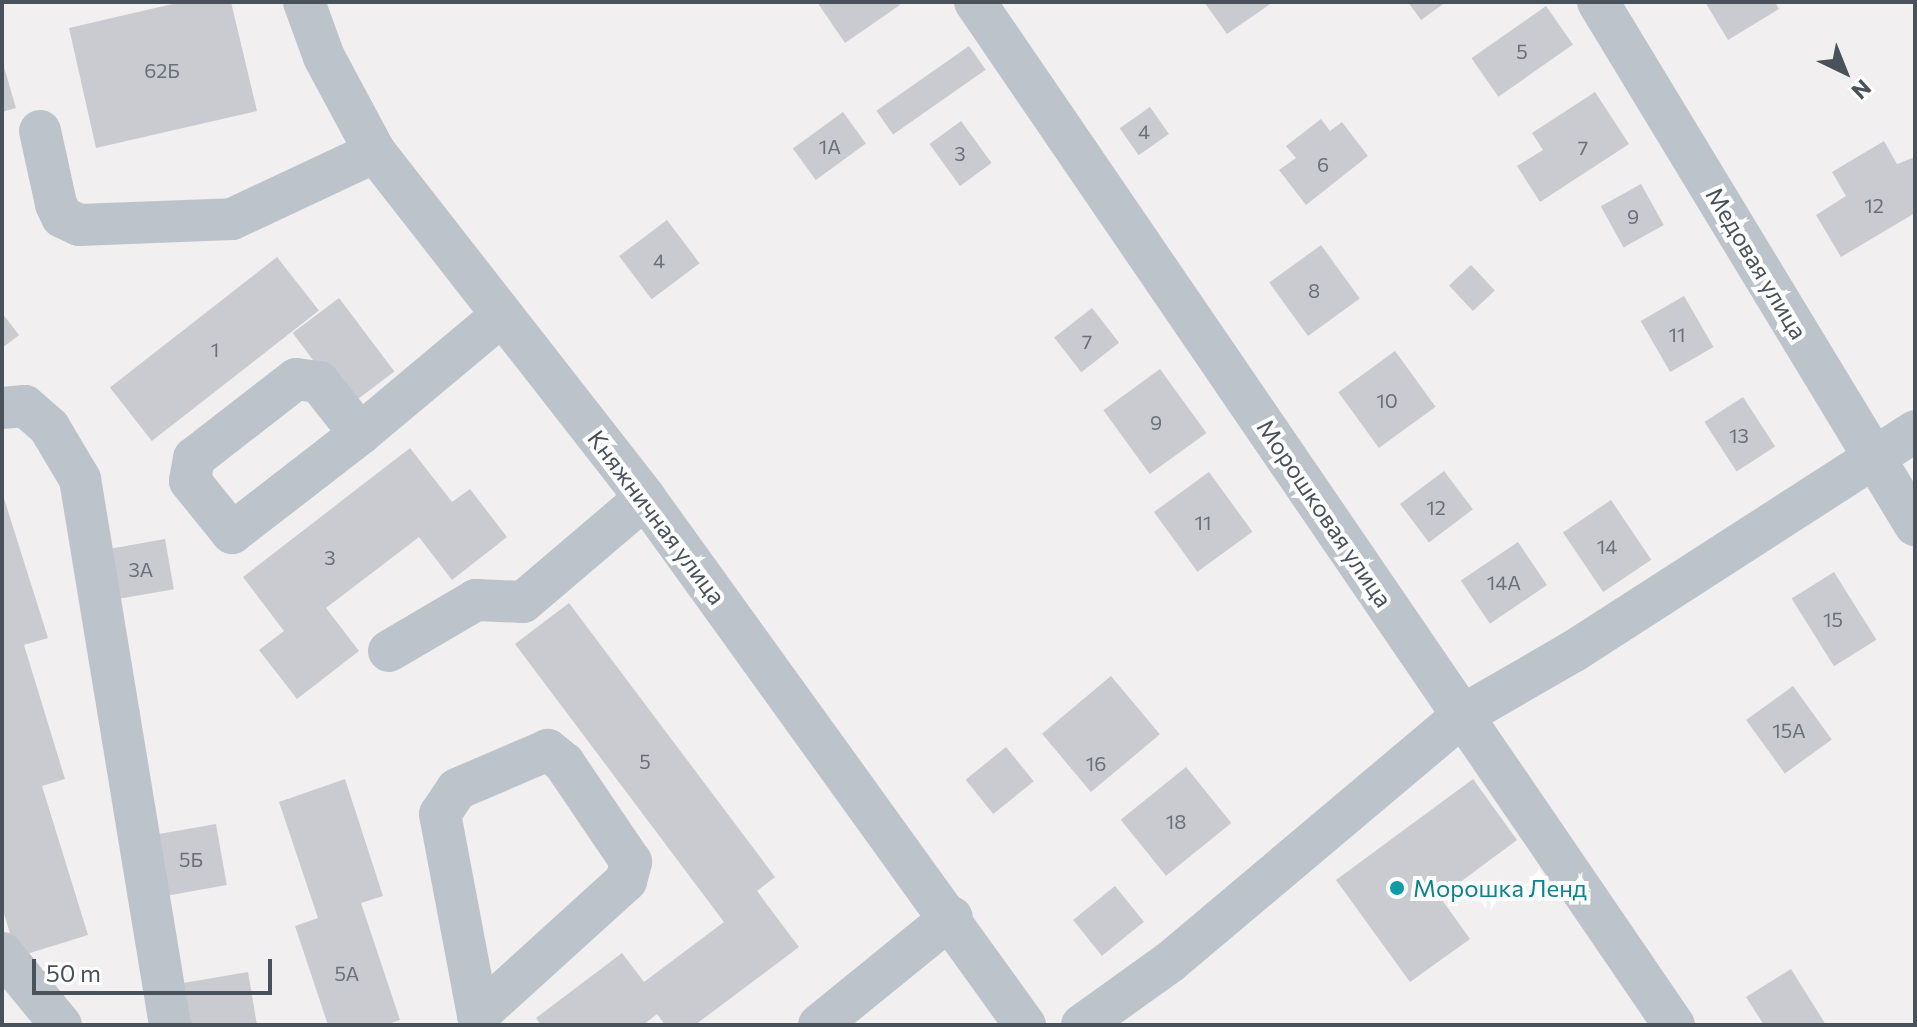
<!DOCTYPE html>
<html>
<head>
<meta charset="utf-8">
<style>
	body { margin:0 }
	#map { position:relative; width:1917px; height:1027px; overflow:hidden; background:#f1efef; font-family:Commissioner,sans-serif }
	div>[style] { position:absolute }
	.building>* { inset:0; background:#c9cbd1; transform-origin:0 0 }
	.minor>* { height:42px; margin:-21px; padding:0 21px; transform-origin:21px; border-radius:21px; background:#bcc3ca }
	.dots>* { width:22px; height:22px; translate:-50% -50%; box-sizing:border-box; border:4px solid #fff; border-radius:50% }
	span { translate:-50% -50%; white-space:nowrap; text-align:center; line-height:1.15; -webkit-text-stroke:8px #fff; paint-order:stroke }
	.number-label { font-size:20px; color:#697078 }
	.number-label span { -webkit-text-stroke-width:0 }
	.street-label { font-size:24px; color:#49525a }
	.culture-label { font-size:24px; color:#0d838f }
	.left { translate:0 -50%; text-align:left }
	.frame { position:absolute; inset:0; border:4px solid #49525a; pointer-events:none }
	.north { position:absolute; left:1805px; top:32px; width:80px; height:80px; -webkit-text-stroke:6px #fff; paint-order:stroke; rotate:137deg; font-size:22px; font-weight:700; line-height:32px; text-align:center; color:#49525a }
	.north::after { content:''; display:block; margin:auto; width:28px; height:36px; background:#49525a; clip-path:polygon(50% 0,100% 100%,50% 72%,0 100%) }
	.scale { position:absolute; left:32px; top:959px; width:240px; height:36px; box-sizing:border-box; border:4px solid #49525a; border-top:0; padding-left:10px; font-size:24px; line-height:28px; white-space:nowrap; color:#49525a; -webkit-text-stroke:6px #fff; paint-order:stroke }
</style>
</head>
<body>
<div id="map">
	<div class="building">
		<i style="clip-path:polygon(181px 2px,231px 2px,257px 111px,96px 148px,69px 28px)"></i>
		<i style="clip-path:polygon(817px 2px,898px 2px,900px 5px,845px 43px)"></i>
		<i style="clip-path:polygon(1204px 2px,1273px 2px,1227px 34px)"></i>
		<i style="clip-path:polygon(1408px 2px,1446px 2px,1421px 20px)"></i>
		<i style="clip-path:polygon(1705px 2px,1775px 2px,1779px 9px,1728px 40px)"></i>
		<i style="left:1546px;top:6px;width:47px;height:91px;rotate:55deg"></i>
		<i style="left:969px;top:46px;width:29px;height:113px;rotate:55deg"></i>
		<i style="clip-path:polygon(2px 60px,16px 108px,2px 112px)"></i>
		<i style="clip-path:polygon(1595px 92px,1629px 144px,1540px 202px,1517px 166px,1543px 150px,1532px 133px)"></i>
		<i style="left:1150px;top:107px;width:33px;height:37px;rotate:55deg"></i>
		<i style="left:843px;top:112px;width:39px;height:62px;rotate:54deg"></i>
		<i style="clip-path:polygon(1321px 119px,1330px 131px,1342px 122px,1368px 156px,1306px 205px,1279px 170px,1296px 158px,1286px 146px)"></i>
		<i style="left:961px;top:121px;width:52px;height:39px;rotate:54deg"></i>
		<i style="clip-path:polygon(1884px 141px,1897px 164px,1915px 157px,1915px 213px,1841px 257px,1816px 215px,1846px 196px,1832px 172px)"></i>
		<i style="left:1641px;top:184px;width:47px;height:46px;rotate:61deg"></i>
		<i style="left:667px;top:220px;width:54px;height:60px;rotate:53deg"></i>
		<i style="left:1321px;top:245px;width:66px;height:64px;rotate:54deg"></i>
		<i style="left:277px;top:257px;width:68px;height:212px;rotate:52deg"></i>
		<i style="left:1471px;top:265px;width:35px;height:30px;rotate:47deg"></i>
		<i style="left:1684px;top:296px;width:59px;height:50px;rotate:60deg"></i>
		<i style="left:339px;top:298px;width:92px;height:58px;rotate:53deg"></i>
		<i style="left:1092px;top:308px;width:44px;height:48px;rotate:52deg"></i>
		<i style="clip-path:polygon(2px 313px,19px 335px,2px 348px)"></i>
		<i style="left:1395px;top:351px;width:69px;height:70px;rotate:54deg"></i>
		<i style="left:1160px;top:369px;width:79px;height:70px;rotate:54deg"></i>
		<i style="left:1743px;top:397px;width:59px;height:46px;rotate:57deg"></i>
		<i style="clip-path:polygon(410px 448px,452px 502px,470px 489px,507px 537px,452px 580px,419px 537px,326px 608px,359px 651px,297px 699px,259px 650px,284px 631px,243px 577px)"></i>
		<i style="left:1444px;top:471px;width:48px;height:55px;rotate:53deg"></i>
		<i style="left:1209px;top:472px;width:74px;height:68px;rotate:54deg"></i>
		<i style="clip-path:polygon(2px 492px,48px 638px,24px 645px,65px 779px,42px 786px,88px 935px,17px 957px,2px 907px)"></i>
		<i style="left:1611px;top:500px;width:72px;height:58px;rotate:56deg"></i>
		<i style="left:165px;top:539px;width:51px;height:57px;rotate:80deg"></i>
		<i style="left:1518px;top:542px;width:52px;height:69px;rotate:56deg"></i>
		<i style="left:1834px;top:572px;width:80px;height:50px;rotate:58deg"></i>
		<i style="clip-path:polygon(569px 603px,775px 877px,757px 891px,799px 947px,695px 1025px,665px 1025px,657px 1014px,643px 1025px,541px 1025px,536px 1018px,622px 953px,644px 982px,724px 922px,515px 644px)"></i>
		<i style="left:1111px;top:676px;width:76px;height:90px;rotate:50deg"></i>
		<i style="left:1793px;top:686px;width:66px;height:58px;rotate:54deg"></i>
		<i style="left:1006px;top:747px;width:44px;height:52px;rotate:51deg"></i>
		<i style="left:1186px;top:767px;width:72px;height:84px;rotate:51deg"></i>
		<i style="clip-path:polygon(345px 779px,383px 896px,361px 903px,400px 1020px,385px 1025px,328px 1025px,295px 926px,318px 918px,279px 802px)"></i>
		<i style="clip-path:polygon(1473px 779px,1517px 840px,1440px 897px,1470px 939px,1410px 982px,1336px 880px)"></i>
		<i style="left:216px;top:824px;width:62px;height:61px;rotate:80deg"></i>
		<i style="left:1115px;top:886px;width:46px;height:54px;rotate:51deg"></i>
		<i style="clip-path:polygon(1791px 969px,1826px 1025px,1764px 1025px,1746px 997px)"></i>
		<i style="clip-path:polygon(248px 972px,257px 1025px,190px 1025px,183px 983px)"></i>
	</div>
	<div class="minor">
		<i style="left:304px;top:2px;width:59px;rotate:70deg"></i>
		<i style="left:324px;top:57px;width:108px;rotate:61.8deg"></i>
		<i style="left:375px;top:152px;width:439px;rotate:52deg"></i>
		<i style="left:645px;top:498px;width:650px;rotate:54.21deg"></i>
		<i style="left:975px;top:2px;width:1239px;rotate:55.66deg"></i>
		<i style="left:1598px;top:2px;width:612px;rotate:58.78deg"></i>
		<i style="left:40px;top:131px;width:75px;rotate:77.6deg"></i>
		<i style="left:56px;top:204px;width:14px;rotate:65deg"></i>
		<i style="left:62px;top:217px;width:19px;rotate:25deg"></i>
		<i style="left:79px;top:225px;width:153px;rotate:-2.2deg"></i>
		<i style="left:232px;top:219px;width:158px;rotate:-25.1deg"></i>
		<i style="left:2px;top:408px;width:23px;rotate:-5deg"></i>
		<i style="left:25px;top:406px;width:32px;rotate:41deg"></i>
		<i style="left:49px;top:427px;width:61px;rotate:59.2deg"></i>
		<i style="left:80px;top:479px;width:553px;rotate:80.64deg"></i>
		<i style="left:360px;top:434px;width:66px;rotate:-128.3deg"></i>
		<i style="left:319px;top:382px;width:23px;rotate:-173deg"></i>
		<i style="left:296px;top:379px;width:129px;rotate:142.2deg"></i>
		<i style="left:194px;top:458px;width:23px;rotate:100deg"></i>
		<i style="left:190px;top:481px;width:67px;rotate:51.1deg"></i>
		<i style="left:232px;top:533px;width:162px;rotate:-37.7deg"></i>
		<i style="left:360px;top:434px;width:184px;rotate:-39.9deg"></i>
		<i style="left:389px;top:651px;width:101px;rotate:-30.4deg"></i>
		<i style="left:476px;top:600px;width:47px;rotate:2.4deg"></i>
		<i style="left:523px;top:602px;width:160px;rotate:-40.4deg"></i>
		<i style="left:2px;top:953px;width:93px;rotate:50.7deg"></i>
		<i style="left:478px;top:1015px;width:200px;rotate:-42.2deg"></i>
		<i style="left:626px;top:881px;width:20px;rotate:-75deg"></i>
		<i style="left:631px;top:862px;width:120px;rotate:-124.1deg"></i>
		<i style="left:564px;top:763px;width:21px;rotate:-141deg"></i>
		<i style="left:548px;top:750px;width:99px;rotate:156.8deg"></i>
		<i style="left:457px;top:789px;width:30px;rotate:124deg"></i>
		<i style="left:440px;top:814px;width:215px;rotate:79.3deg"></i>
		<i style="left:819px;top:1025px;width:171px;rotate:-39.1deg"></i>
		<i style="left:1082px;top:1025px;width:108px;rotate:-35.6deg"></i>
		<i style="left:1170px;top:962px;width:383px;rotate:-40.1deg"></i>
		<i style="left:1463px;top:715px;width:128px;rotate:-30deg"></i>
		<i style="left:1574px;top:651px;width:406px;rotate:-32.8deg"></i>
	</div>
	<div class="dots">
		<i style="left:1397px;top:888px;background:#0f9aa8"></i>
	</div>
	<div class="number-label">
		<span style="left:1522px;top:51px">5</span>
		<span style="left:162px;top:70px">62Б</span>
		<span style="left:1144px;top:131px">4</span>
		<span style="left:830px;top:146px">1А</span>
		<span style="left:1583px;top:147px">7</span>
		<span style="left:960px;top:153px">3</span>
		<span style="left:1323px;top:164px">6</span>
		<span style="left:1874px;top:205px">12</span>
		<span style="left:1633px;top:216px">9</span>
		<span style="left:659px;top:260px">4</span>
		<span style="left:1314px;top:290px">8</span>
		<span style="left:1677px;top:334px">11</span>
		<span style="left:1087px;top:341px">7</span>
		<span style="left:215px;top:349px">1</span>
		<span style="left:1387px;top:400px">10</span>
		<span style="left:1156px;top:422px">9</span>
		<span style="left:1739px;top:435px">13</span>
		<span style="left:1436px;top:507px">12</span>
		<span style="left:1203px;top:522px">11</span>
		<span style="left:1607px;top:546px">14</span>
		<span style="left:330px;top:557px">3</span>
		<span style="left:141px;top:569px">3А</span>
		<span style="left:1504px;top:582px">14А</span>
		<span style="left:1833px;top:619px">15</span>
		<span style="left:1789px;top:730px">15А</span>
		<span style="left:645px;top:761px">5</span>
		<span style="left:1096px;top:763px">16</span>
		<span style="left:1176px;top:821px">18</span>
		<span style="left:191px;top:859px">5Б</span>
		<span style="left:347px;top:973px">5А</span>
	</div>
	<div class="street-label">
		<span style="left:1757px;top:263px;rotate:59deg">Медовая улица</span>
		<span style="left:1325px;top:513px;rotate:56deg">Морошковая улица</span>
		<span style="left:657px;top:517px;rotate:53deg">Княжничная улица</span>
	</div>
	<div class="culture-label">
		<span class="left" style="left:1413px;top:888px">Морошка Ленд</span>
	</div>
	<div class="frame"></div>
	<div class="north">N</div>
	<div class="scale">50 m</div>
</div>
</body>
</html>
